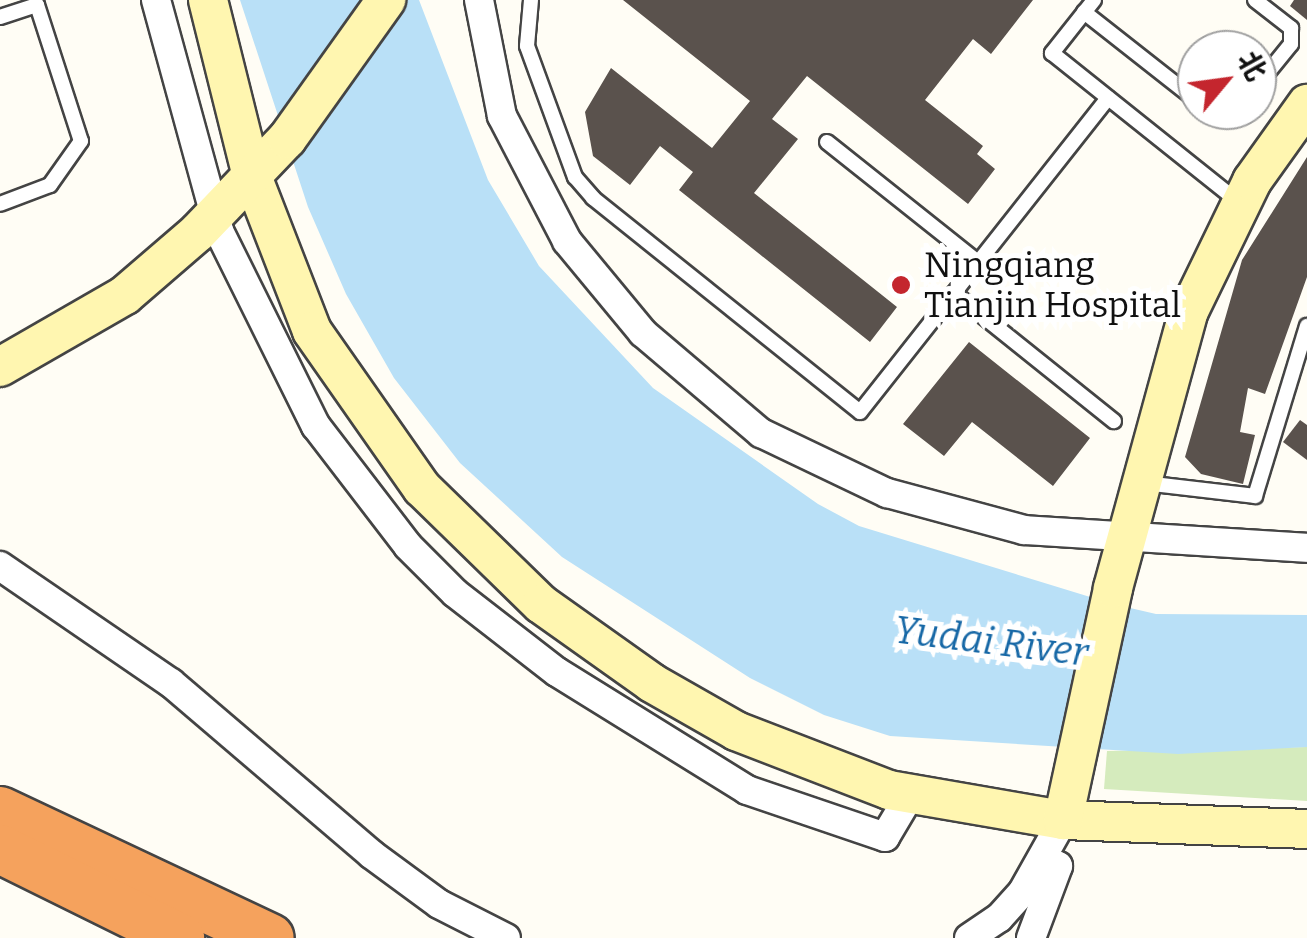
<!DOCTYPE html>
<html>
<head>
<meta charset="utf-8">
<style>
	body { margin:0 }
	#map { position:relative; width:1307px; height:938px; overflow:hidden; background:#fffdf5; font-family:Bitter,"Noto Sans SC",serif }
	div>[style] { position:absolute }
	.green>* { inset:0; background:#d5ebbd }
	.water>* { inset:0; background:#b9e0f7 }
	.building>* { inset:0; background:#5a524d }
	.roads { filter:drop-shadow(2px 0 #444) drop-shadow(-2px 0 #444) drop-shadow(0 2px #444) drop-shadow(0 -2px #444) }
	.lane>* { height:14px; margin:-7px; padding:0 7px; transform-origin:7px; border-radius:7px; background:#fff }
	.street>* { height:28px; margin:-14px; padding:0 14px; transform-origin:14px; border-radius:14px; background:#fff }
	.secondary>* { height:38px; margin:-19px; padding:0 19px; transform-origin:19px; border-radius:19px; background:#fff6b0 }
	.highway>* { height:48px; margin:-24px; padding:0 24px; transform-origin:24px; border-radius:24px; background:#f5a25d }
	.dots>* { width:28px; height:28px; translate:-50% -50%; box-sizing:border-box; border:5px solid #fff; border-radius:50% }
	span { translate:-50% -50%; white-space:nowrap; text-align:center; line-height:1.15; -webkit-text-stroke:10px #fff; paint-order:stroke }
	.poi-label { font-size:35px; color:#111 }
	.left { translate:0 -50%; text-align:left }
	.water-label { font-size:38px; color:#1768a6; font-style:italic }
	.north { position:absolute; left:1177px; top:30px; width:100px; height:100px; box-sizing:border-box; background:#fff; border:2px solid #a0a0a0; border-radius:50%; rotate:61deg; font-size:28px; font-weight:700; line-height:40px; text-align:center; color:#111 }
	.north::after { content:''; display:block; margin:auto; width:35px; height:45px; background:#c4262e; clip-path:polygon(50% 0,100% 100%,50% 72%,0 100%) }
</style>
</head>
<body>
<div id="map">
	<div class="green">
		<i style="clip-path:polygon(1307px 747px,1307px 801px,1104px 789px,1107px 751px)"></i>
	</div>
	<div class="water">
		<i style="clip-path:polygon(240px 0,419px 0,488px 180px,539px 266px,653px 388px,818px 504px,859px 526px,1113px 604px,1156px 614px,1307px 615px,1307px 747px,1178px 754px,890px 736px,824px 715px,750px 678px,562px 557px,460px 463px,394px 378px,346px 294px,308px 207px)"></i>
	</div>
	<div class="building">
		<i style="clip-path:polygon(623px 0,1033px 0,991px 54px,973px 39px,925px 100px,983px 146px,977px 154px,995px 169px,968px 204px,807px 76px,772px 119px,798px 139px,754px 193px,897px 307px,870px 342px,679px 190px,693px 172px,660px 146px,630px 185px,593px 156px,585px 112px,611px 68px,712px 148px,750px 101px)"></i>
		<i style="clip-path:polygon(1294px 0,1307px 0,1307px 20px,1290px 6px)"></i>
		<i style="clip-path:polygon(1307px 157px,1307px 277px,1265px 394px,1248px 388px,1240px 432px,1255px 435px,1243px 484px,1201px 474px,1185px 457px,1242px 260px)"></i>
		<i style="clip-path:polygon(969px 342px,1090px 438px,1053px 486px,972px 422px,944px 456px,903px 424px)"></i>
		<i style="clip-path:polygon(1300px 420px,1307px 425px,1307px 460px,1283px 442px)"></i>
	</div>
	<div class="roads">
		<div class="lane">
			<i style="left:531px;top:0;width:46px;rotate:95deg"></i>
			<i style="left:527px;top:46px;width:140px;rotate:69.9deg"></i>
			<i style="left:575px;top:177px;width:28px;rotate:49deg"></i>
			<i style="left:593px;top:198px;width:342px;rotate:38.7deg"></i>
			<i style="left:860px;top:412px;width:400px;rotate:-51.7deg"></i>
			<i style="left:1094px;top:0;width:68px;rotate:128.4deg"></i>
			<i style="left:1052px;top:53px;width:241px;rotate:38.6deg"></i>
			<i style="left:1255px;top:0;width:46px;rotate:37.9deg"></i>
			<i style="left:1291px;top:28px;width:16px;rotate:90deg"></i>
			<i style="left:1291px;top:44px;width:54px;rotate:129deg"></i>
			<i style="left:1084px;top:12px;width:144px;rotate:38.2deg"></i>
			<i style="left:0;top:17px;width:39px;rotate:-18deg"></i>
			<i style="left:37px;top:5px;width:143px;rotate:72.1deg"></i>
			<i style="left:81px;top:141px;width:54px;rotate:125.2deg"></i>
			<i style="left:50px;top:185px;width:53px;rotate:159.2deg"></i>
			<i style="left:1212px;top:110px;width:18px"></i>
			<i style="left:827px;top:142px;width:193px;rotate:38.5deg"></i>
			<i style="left:954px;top:293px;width:205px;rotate:38.7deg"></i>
			<i style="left:1145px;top:483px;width:111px;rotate:6.7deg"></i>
			<i style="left:1255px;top:496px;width:178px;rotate:-73deg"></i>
		</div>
		<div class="street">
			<i style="left:156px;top:0;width:239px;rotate:74.7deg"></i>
			<i style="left:219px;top:231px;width:218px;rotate:63.6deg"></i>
			<i style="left:316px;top:426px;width:151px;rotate:52.5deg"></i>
			<i style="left:408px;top:546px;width:66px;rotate:45deg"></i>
			<i style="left:455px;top:593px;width:129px;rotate:37.8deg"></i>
			<i style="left:557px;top:672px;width:224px;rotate:31.8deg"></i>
			<i style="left:747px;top:790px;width:146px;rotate:18.8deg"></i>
			<i style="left:885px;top:837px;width:49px;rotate:-59.2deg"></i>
			<i style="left:479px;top:0;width:118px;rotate:78.8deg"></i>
			<i style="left:502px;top:116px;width:141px;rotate:62.5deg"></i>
			<i style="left:567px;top:241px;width:119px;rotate:50.4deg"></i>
			<i style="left:643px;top:333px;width:155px;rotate:40.3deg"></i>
			<i style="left:761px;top:433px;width:140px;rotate:25.5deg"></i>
			<i style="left:887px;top:493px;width:142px;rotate:15.1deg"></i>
			<i style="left:1024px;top:530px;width:284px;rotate:3.6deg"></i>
			<i style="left:0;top:566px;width:207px;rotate:34.4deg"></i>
			<i style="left:171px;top:683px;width:263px;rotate:40.5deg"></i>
			<i style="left:371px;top:854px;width:84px;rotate:36.3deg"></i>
			<i style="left:439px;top:904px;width:75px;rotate:26.9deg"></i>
			<i style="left:969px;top:938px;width:36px;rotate:-34deg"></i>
			<i style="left:999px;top:918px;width:36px;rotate:-48deg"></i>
			<i style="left:1023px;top:891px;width:81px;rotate:-60.6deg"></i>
			<i style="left:1031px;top:938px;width:77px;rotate:-69.4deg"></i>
			<i style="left:1058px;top:866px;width:15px;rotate:-152deg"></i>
		</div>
		<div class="secondary">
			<i style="left:208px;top:0;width:181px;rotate:76deg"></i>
			<i style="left:252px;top:176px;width:166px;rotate:68.8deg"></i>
			<i style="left:312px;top:331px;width:192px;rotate:55deg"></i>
			<i style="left:422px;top:488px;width:166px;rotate:44.3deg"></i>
			<i style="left:541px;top:604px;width:136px;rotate:35.4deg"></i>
			<i style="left:652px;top:683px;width:97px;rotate:29.7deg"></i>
			<i style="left:736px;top:731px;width:164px;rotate:21.1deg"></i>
			<i style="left:889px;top:790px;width:177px;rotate:9.8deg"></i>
			<i style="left:1063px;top:820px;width:244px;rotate:2.1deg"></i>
			<i style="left:0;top:367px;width:144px;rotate:-29.9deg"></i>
			<i style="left:125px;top:295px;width:96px;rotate:-40.8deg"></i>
			<i style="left:198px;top:232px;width:129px;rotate:-46.3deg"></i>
			<i style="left:287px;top:139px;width:171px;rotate:-54.5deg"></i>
			<i style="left:1063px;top:820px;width:237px;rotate:-77.8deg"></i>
			<i style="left:1113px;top:588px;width:285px;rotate:-74.7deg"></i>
			<i style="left:1188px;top:313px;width:147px;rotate:-64.1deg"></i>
			<i style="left:1252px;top:181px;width:95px;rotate:-54.5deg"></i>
		</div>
		<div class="highway">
			<i style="left:0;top:811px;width:298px;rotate:25.2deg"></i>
			<i style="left:0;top:849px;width:201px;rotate:26.3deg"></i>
		</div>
	</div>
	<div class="dots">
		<i style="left:901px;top:285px;background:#c4262e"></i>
	</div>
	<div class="poi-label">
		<span class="left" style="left:924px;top:285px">Ningqiang<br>Tianjin Hospital</span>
	</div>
	<div class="water-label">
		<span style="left:991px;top:642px;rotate:7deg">Yudai River</span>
	</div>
	<div class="north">北</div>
</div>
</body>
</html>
